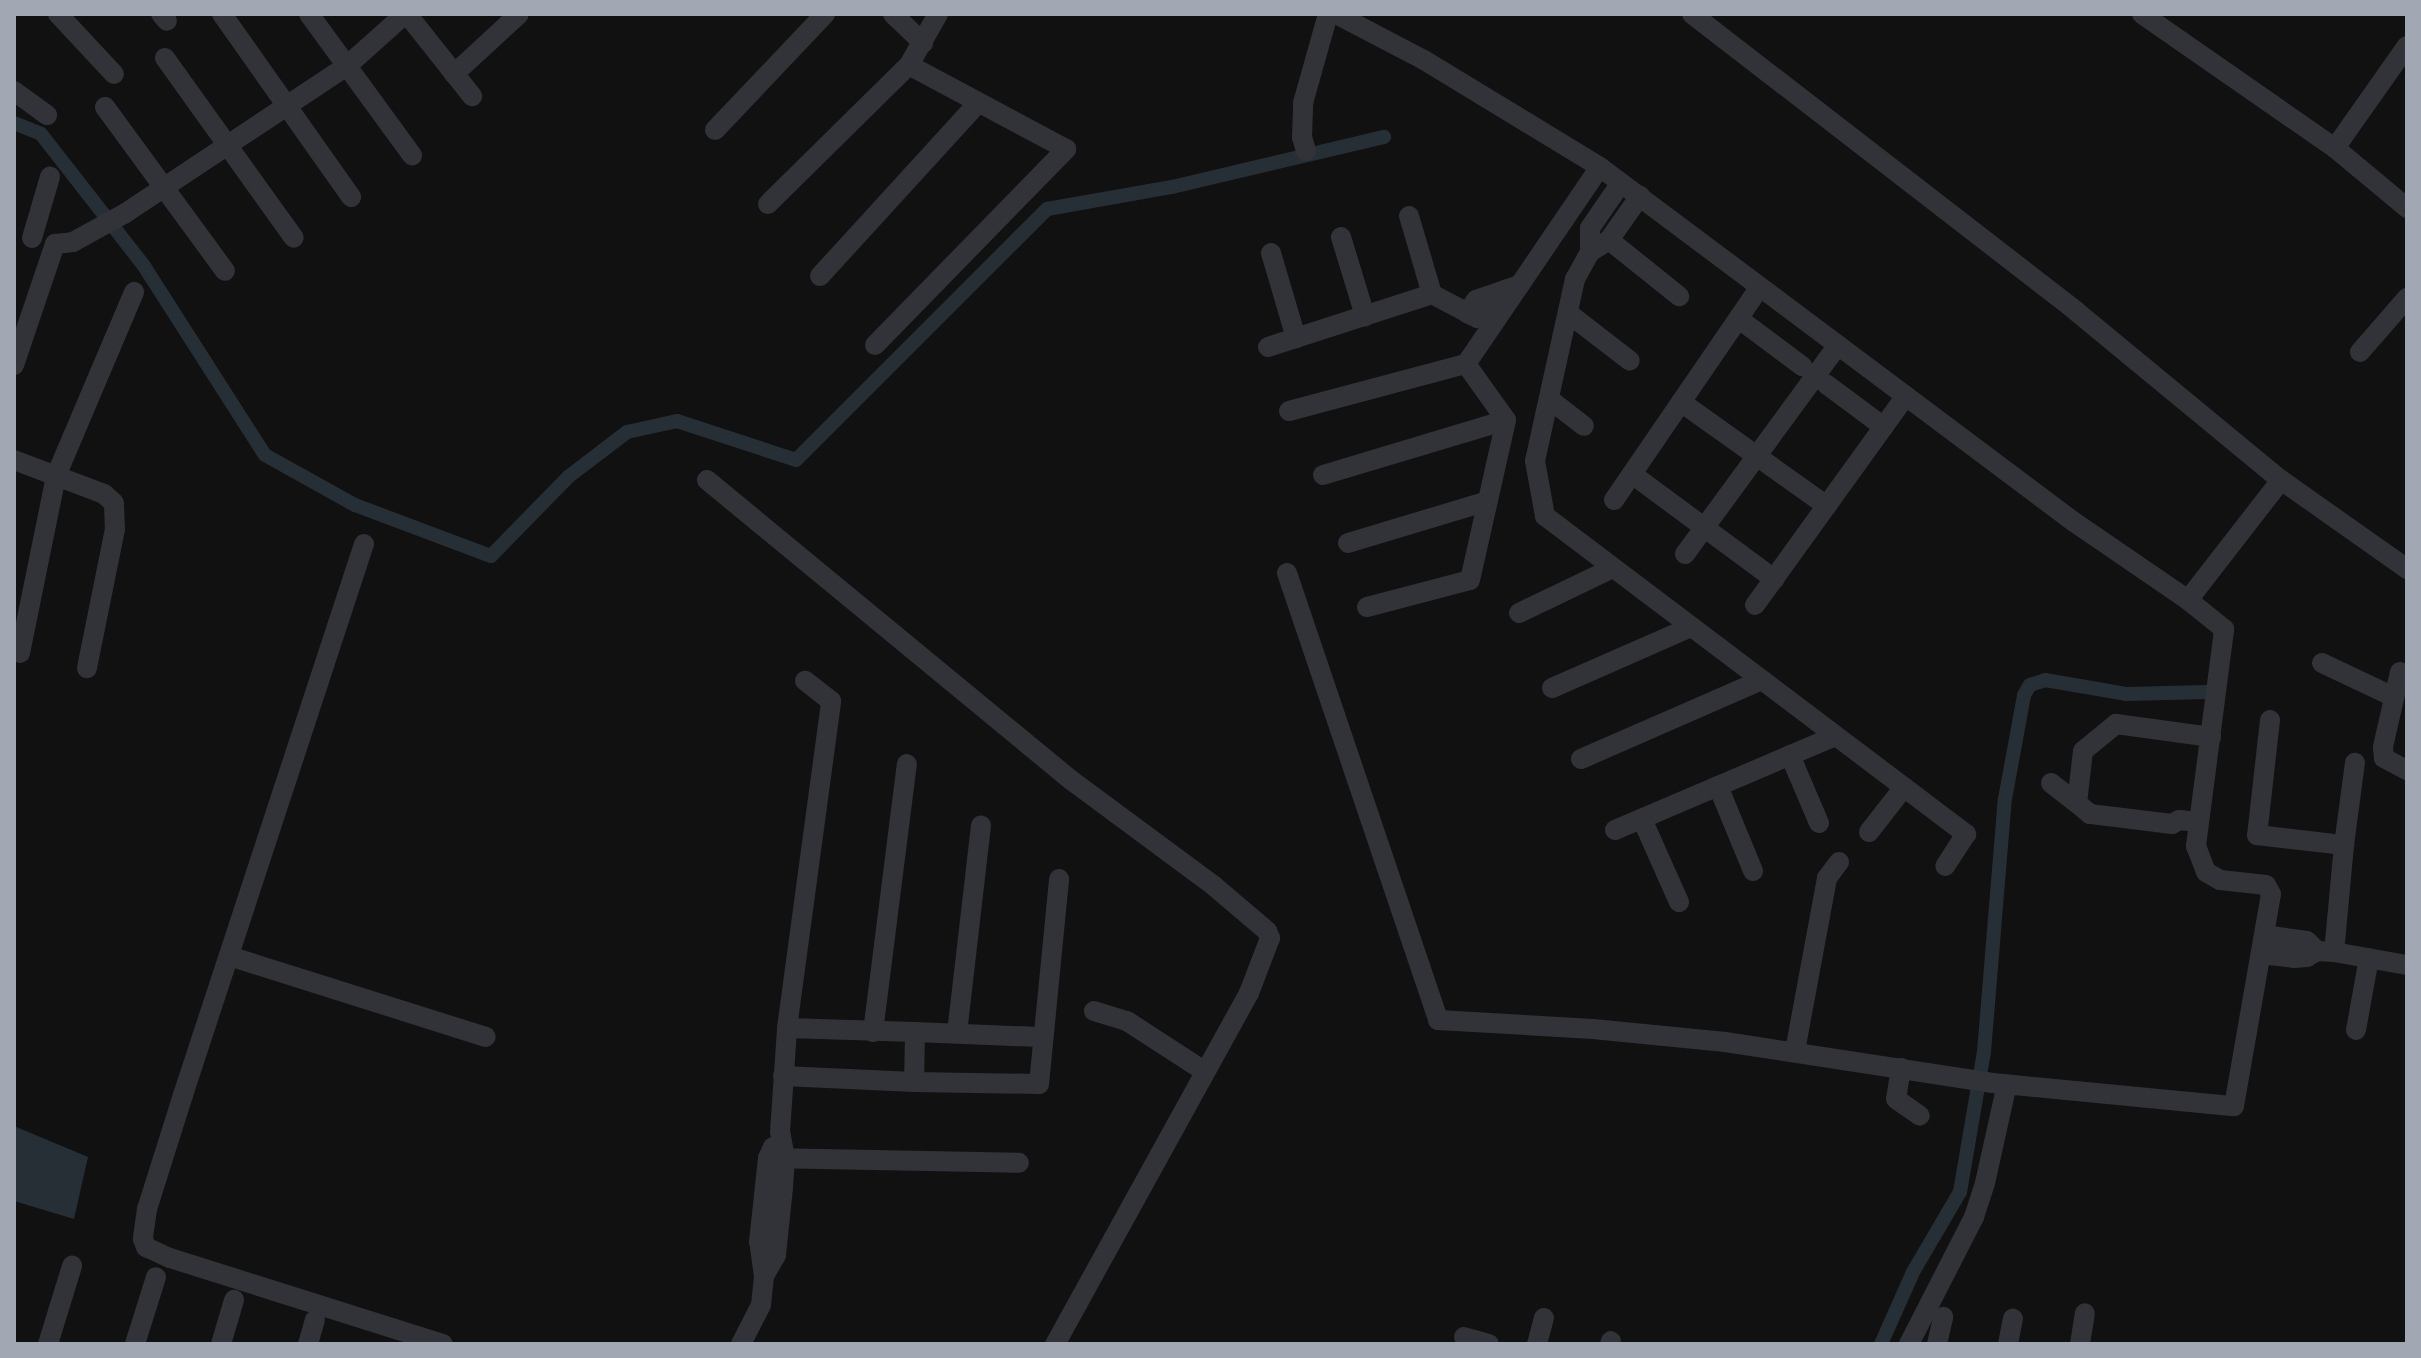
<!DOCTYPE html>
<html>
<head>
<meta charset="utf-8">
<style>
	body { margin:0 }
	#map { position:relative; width:2421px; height:1358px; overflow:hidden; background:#111112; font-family:Cabin,sans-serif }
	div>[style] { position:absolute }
	.water>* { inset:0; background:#272f36 }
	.canal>* { height:14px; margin:-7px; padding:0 7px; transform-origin:7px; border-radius:7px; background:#272f36 }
	.minor>* { height:20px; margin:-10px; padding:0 10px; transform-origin:10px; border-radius:10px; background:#323338 }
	span { translate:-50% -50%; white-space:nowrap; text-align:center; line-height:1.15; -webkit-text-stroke:8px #0c0c0d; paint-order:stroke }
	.frame { position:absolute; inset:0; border:16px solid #a2a7b4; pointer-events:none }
</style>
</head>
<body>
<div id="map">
	<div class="water">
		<i style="clip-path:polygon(14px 1126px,88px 1157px,74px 1219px,14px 1201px)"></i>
	</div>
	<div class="canal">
		<i style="left:14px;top:123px;width:29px;rotate:22deg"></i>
		<i style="left:41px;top:134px;width:167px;rotate:52deg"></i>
		<i style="left:144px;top:266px;width:224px;rotate:57.4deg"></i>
		<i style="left:265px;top:455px;width:103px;rotate:29.1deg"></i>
		<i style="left:355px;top:505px;width:145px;rotate:20.6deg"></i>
		<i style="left:491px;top:556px;width:110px;rotate:-45.7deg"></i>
		<i style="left:568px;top:477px;width:74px;rotate:-37.3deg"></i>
		<i style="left:627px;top:432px;width:51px;rotate:-12.4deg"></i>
		<i style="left:677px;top:421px;width:125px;rotate:18.1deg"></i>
		<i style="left:796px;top:460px;width:355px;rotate:-45deg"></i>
		<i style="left:1047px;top:209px;width:127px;rotate:-10deg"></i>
		<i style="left:1172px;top:187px;width:218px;rotate:-13.3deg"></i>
		<i style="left:1881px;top:1344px;width:79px;rotate:-66deg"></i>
		<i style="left:1913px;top:1272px;width:93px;rotate:-59.6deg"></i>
		<i style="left:1960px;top:1192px;width:142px;rotate:-80.3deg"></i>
		<i style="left:1984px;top:1052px;width:254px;rotate:-85.3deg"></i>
		<i style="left:2005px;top:799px;width:106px;rotate:-79.6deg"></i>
		<i style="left:2024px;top:695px;width:12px;rotate:-59deg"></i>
		<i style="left:2030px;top:685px;width:16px;rotate:-18deg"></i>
		<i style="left:2045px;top:680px;width:82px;rotate:9.8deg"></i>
		<i style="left:2126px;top:694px;width:81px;rotate:-1.4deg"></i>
	</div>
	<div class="minor">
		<i style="left:58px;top:14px;width:82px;rotate:47deg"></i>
		<i style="left:161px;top:14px;width:9px;rotate:49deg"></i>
		<i style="left:222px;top:14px;width:224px;rotate:54.8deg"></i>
		<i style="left:309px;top:14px;width:175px;rotate:53.9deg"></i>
		<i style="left:407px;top:14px;width:105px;rotate:51.6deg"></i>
		<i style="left:893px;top:14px;width:42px;rotate:44deg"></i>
		<i style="left:1692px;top:14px;width:487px;rotate:37.7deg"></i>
		<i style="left:2077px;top:312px;width:264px;rotate:39.5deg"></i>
		<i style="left:2281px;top:480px;width:154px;rotate:35.2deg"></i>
		<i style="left:2142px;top:14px;width:235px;rotate:34.8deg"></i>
		<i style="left:2335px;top:148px;width:94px;rotate:39.8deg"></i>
		<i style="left:165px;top:58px;width:221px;rotate:54.4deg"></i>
		<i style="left:454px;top:74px;width:88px;rotate:-42.7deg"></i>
		<i style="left:14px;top:91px;width:41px;rotate:36deg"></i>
		<i style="left:105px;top:107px;width:203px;rotate:53.8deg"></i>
		<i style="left:715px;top:130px;width:160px;rotate:-46.5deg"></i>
		<i style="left:2335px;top:148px;width:125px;rotate:-54.8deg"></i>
		<i style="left:1306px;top:151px;width:15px;rotate:-106deg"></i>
		<i style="left:1302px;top:137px;width:34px;rotate:-88deg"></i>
		<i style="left:1303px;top:103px;width:92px;rotate:-74.3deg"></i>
		<i style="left:1621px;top:183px;width:55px;rotate:124.6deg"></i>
		<i style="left:1590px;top:228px;width:24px;rotate:90deg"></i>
		<i style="left:1590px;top:252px;width:22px;rotate:-32deg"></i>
		<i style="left:1609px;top:240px;width:54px;rotate:-54.8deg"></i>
		<i style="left:768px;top:204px;width:198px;rotate:-44.6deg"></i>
		<i style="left:1409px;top:216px;width:81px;rotate:73.6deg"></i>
		<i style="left:1341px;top:237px;width:83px;rotate:73.1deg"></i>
		<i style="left:32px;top:238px;width:64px;rotate:-73.6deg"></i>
		<i style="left:1609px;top:240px;width:90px;rotate:38.7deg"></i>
		<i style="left:1590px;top:252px;width:31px;rotate:119deg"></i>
		<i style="left:1575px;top:279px;width:186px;rotate:102.4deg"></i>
		<i style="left:1535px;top:461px;width:56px;rotate:79.7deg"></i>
		<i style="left:1545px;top:516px;width:528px;rotate:37.07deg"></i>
		<i style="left:1966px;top:834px;width:38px;rotate:123deg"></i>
		<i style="left:1271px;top:253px;width:89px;rotate:73.6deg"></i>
		<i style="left:820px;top:276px;width:233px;rotate:-47.6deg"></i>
		<i style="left:1503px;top:309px;width:27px;rotate:160deg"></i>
		<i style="left:1478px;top:318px;width:12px;rotate:-156deg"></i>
		<i style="left:1467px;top:313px;width:16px;rotate:-55deg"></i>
		<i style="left:1476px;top:300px;width:46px;rotate:-19.2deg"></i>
		<i style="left:1568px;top:313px;width:78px;rotate:37.7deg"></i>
		<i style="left:1739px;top:319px;width:79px;rotate:36.7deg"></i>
		<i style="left:875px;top:345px;width:274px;rotate:-45.7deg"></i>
		<i style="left:1066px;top:149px;width:178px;rotate:-151.9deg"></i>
		<i style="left:909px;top:65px;width:59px;rotate:-60.4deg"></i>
		<i style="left:1268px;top:347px;width:172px;rotate:-17.9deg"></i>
		<i style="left:1432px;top:294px;width:40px;rotate:28deg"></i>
		<i style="left:2360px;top:352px;width:72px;rotate:-49deg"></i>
		<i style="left:14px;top:365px;width:128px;rotate:-71.3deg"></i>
		<i style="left:55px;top:244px;width:18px;rotate:-6deg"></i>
		<i style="left:73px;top:242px;width:58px;rotate:-28.8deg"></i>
		<i style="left:124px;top:214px;width:269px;rotate:-33.6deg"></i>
		<i style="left:348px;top:65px;width:76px;rotate:-41.8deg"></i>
		<i style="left:1826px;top:384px;width:72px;rotate:36.6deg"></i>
		<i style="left:1549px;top:399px;width:44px;rotate:37.6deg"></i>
		<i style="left:1681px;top:402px;width:179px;rotate:35.5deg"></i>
		<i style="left:1289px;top:411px;width:183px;rotate:-14.9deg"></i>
		<i style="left:1466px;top:364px;width:238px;rotate:-55.8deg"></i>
		<i style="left:14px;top:460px;width:96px;rotate:20.7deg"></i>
		<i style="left:104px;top:494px;width:13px;rotate:42deg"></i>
		<i style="left:114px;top:503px;width:26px;rotate:88deg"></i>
		<i style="left:115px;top:529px;width:142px;rotate:101.4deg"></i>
		<i style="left:1632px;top:474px;width:177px;rotate:36.5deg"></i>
		<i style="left:1323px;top:475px;width:191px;rotate:-16.7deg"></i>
		<i style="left:707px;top:480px;width:472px;rotate:39.5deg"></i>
		<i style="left:1071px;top:780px;width:178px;rotate:36.5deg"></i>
		<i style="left:1214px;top:886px;width:70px;rotate:40.3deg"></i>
		<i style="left:1267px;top:931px;width:8px;rotate:67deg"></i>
		<i style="left:1270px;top:938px;width:59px;rotate:110.9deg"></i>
		<i style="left:1249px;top:993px;width:401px;rotate:118.9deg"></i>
		<i style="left:1614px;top:500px;width:258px;rotate:-55.6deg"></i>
		<i style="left:1348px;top:543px;width:146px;rotate:-16.7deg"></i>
		<i style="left:364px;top:544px;width:580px;rotate:108.19deg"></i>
		<i style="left:183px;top:1095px;width:120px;rotate:107.5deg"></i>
		<i style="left:147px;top:1209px;width:30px;rotate:98deg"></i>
		<i style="left:143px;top:1239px;width:9px;rotate:69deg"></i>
		<i style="left:146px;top:1247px;width:26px;rotate:25deg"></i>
		<i style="left:170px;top:1258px;width:286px;rotate:17.5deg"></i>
		<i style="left:1685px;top:554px;width:259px;rotate:-53.8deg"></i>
		<i style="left:1287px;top:573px;width:472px;rotate:71.3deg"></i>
		<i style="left:1438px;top:1020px;width:155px;rotate:3.3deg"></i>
		<i style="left:1593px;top:1029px;width:133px;rotate:5.6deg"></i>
		<i style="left:1725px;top:1042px;width:271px;rotate:8.7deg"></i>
		<i style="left:1993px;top:1083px;width:242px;rotate:5.5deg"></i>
		<i style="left:2234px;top:1106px;width:215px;rotate:-80.1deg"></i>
		<i style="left:2271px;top:894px;width:10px;rotate:-119deg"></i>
		<i style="left:2266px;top:885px;width:46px;rotate:-173.8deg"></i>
		<i style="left:2220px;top:880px;width:16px;rotate:-150deg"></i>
		<i style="left:2206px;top:872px;width:28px;rotate:-111deg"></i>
		<i style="left:2196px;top:846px;width:219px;rotate:-82.6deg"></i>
		<i style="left:2224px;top:629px;width:46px;rotate:-141.1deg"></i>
		<i style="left:2188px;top:600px;width:138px;rotate:-145.6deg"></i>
		<i style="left:2074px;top:522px;width:592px;rotate:-143.17deg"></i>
		<i style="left:1600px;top:167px;width:206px;rotate:-148.7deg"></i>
		<i style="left:1424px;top:60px;width:99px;rotate:-152.4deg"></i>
		<i style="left:2188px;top:600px;width:152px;rotate:-52.2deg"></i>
		<i style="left:1755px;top:605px;width:258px;rotate:-54.2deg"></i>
		<i style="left:1367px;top:607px;width:106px;rotate:-14.7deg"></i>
		<i style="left:1470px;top:580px;width:164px;rotate:-77.3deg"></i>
		<i style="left:1506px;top:420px;width:69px;rotate:-125.5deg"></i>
		<i style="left:1519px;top:613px;width:104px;rotate:-25.6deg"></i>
		<i style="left:20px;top:653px;width:181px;rotate:-78.5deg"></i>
		<i style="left:56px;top:476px;width:200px;rotate:-67deg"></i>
		<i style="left:2322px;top:663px;width:80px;rotate:25.3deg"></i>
		<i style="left:2400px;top:672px;width:77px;rotate:102.8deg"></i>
		<i style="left:2383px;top:747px;width:11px;rotate:85deg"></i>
		<i style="left:2384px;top:758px;width:26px;rotate:28deg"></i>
		<i style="left:1552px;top:688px;width:152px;rotate:-23.7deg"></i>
		<i style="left:2270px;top:720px;width:116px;rotate:96.4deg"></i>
		<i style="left:2257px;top:835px;width:88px;rotate:6.6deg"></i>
		<i style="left:2344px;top:845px;width:107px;rotate:95.3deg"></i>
		<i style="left:2334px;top:952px;width:74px;rotate:10.1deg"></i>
		<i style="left:1790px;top:755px;width:74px;rotate:66.9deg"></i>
		<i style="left:1581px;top:759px;width:197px;rotate:-23.6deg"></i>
		<i style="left:2051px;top:783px;width:33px;rotate:38deg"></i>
		<i style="left:1718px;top:786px;width:92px;rotate:67.6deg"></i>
		<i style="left:1642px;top:819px;width:91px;rotate:66deg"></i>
		<i style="left:2198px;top:822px;width:19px;rotate:-174deg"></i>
		<i style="left:2179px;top:820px;width:8px;rotate:150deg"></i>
		<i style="left:2172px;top:824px;width:83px;rotate:-173deg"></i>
		<i style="left:2090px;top:814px;width:17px;rotate:-140deg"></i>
		<i style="left:2077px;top:803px;width:52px;rotate:-83.4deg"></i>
		<i style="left:2083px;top:751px;width:43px;rotate:-39.3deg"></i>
		<i style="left:2116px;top:724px;width:96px;rotate:7.8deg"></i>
		<i style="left:1615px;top:830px;width:239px;rotate:-23.1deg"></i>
		<i style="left:1869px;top:832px;width:57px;rotate:-52.1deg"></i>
		<i style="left:2344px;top:845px;width:83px;rotate:-82.4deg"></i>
		<i style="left:2265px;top:935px;width:42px;rotate:8.1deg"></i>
		<i style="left:2307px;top:941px;width:14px;rotate:45deg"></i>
		<i style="left:2262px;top:954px;width:32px;rotate:7deg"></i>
		<i style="left:2294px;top:958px;width:13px;rotate:-4deg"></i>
		<i style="left:2307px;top:957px;width:12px;rotate:-31deg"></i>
		<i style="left:2317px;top:951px;width:17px;rotate:3deg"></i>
		<i style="left:229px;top:956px;width:269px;rotate:17.5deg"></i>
		<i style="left:1094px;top:1011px;width:34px;rotate:17deg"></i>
		<i style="left:1127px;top:1021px;width:92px;rotate:33deg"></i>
		<i style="left:787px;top:1028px;width:330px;rotate:-82.3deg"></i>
		<i style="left:831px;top:701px;width:33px;rotate:-142deg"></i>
		<i style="left:2356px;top:1030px;width:73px;rotate:-79.8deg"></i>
		<i style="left:873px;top:1032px;width:270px;rotate:-82.8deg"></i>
		<i style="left:915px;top:1032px;width:126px;rotate:2.3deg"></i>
		<i style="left:957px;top:1033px;width:209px;rotate:-83.4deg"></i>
		<i style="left:1795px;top:1051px;width:176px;rotate:-79.5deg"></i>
		<i style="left:1827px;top:878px;width:20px;rotate:-53deg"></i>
		<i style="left:1901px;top:1068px;width:31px;rotate:99deg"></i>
		<i style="left:1896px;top:1099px;width:29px;rotate:35deg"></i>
		<i style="left:783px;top:1076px;width:131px;rotate:2.6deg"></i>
		<i style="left:768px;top:1158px;width:251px;rotate:1.1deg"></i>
		<i style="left:764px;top:1276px;width:24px;rotate:-60deg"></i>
		<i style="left:776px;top:1255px;width:68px;rotate:-84.1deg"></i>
		<i style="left:783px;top:1187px;width:28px;rotate:-86deg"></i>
		<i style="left:785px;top:1159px;width:27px;rotate:-100deg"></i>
		<i style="left:780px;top:1132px;width:104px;rotate:-86.1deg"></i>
		<i style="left:787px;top:1028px;width:128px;rotate:1.8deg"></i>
		<i style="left:915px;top:1032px;width:50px;rotate:91.1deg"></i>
		<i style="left:914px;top:1082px;width:125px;rotate:0.9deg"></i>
		<i style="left:1039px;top:1084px;width:206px;rotate:-84.4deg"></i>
		<i style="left:1464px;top:1337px;width:26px;rotate:16deg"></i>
		<i style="left:48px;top:1344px;width:82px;rotate:-72.9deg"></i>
		<i style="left:135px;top:1344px;width:70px;rotate:-72.6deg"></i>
		<i style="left:221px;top:1344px;width:46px;rotate:-73.5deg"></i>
		<i style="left:308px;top:1344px;width:25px;rotate:-74deg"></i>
		<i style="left:741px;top:1344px;width:44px;rotate:-62.9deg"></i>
		<i style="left:761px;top:1305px;width:29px;rotate:-84deg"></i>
		<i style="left:764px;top:1276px;width:34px;rotate:-98deg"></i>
		<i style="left:759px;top:1242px;width:84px;rotate:-83.9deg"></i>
		<i style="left:768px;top:1158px;width:12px;rotate:-66deg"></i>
		<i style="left:1537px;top:1344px;width:27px;rotate:-75deg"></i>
		<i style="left:1610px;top:1344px;width:3px;rotate:-72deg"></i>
		<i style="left:1909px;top:1344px;width:143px;rotate:-62.9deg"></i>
		<i style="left:1974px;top:1217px;width:36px;rotate:-72deg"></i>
		<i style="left:1985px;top:1183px;width:101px;rotate:-77.5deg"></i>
		<i style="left:1937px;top:1344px;width:28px;rotate:-77deg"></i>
		<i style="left:2008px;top:1344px;width:26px;rotate:-79deg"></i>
		<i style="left:2080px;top:1344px;width:31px;rotate:-81deg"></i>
	</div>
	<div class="frame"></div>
</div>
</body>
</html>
